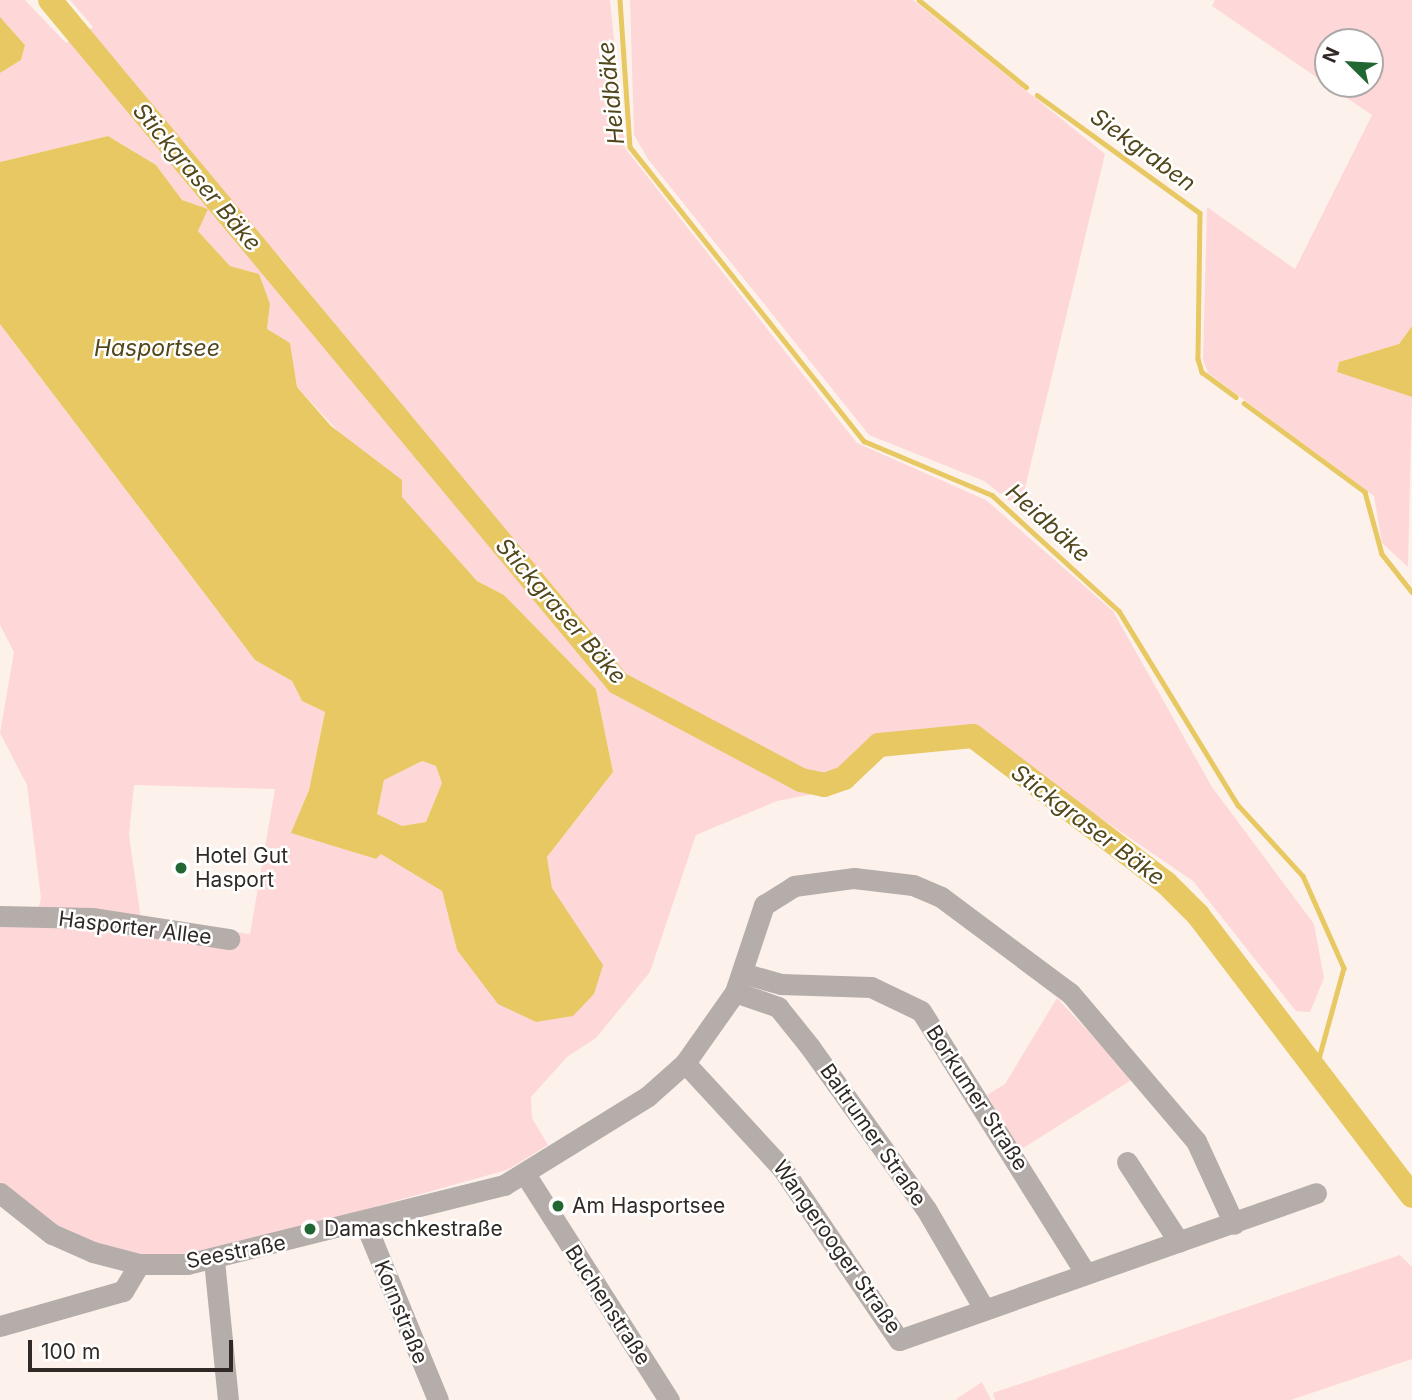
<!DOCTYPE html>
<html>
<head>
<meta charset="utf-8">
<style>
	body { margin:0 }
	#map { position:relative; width:1412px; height:1400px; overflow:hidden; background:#fdf2eb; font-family:Inter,sans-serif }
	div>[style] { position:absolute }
	.green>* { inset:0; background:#fed8d8 }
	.water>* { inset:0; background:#e7c862 }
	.stream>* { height:4.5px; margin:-2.25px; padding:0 2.25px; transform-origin:2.25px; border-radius:2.25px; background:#e7c862 }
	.river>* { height:24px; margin:-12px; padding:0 12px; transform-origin:12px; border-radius:12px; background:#e7c862 }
	.minor>* { height:21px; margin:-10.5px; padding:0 10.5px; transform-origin:10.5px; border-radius:10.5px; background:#b5adaa }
	.dots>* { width:19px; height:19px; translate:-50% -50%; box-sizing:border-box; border:4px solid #fff; border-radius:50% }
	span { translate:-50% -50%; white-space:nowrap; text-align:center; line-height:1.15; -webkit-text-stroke:5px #fff; paint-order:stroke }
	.poi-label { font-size:21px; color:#302925 }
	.left { translate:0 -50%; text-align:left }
	.street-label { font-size:21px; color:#302925 }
	.water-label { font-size:23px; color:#52461b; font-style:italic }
	.north { position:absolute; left:1314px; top:28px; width:70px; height:70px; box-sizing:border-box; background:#fff; border:2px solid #aca9a8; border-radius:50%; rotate:294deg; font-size:19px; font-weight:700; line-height:28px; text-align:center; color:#302925 }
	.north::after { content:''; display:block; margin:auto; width:24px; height:32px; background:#226733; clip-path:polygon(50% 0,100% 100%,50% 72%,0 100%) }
	.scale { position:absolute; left:28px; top:1340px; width:205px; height:32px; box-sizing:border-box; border:4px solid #302925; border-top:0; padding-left:9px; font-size:21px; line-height:24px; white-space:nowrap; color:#302925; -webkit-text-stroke:5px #fff; paint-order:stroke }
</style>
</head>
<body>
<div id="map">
	<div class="green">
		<i style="clip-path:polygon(evenodd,0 0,25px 0,66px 43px,93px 27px,70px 0,610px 0,625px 148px,857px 443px,986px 500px,1113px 611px,1212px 787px,1314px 924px,1324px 978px,1310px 1012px,1296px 1011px,1193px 881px,974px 732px,882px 738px,834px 774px,810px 777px,625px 681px,276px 252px,458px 508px,613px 690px,809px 785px,813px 794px,777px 801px,696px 835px,650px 972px,596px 1038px,567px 1057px,531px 1097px,532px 1118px,548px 1145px,507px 1170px,222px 1249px,133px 1261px,23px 1209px,0 1182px,0 923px,35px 923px,41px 898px,27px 785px,0 733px,14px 652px,0 625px,0 324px,255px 660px,292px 681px,302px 701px,325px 712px,309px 790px,292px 833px,376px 859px,381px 853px,442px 891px,457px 950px,568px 916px,552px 888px,547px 857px,613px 772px,596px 689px,504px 595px,477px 581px,297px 387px,290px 343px,267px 330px,270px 304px,259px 275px,230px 266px,198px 231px,207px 209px,182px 200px,156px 165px,108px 136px,0 162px,0 73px,21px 60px,25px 45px,0 17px,0 0,134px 785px,275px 789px,250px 934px,141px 919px,129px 835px,134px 785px)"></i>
		<i style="clip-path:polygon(630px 0,913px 0,1105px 154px,1020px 509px,984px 481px,869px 435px,648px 159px,634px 135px)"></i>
		<i style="clip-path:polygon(evenodd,1215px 0,1412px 0,1412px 326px,1399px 344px,1339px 362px,1337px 372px,1412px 397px,1408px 567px,1382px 543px,1374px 496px,1208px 373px,1203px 360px,1207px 207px,1295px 269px,1372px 115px,1212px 6px,1215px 0,1328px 42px,1370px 42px,1370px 84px,1328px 84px,1328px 42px)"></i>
		<i style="clip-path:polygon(422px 761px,436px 766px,443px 783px,426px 822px,402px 827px,377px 814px,384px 780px)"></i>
		<i style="clip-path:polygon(1057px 998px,1133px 1079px,1020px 1150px,987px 1095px,1005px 1084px)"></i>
		<i style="clip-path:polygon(1400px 1255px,1412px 1267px,1412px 1359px,1291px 1400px,995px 1400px,993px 1393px)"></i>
		<i style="clip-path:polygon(982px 1382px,991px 1400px,957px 1400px,956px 1399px)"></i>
	</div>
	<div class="water">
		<i style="clip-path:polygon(0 17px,25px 45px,21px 60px,0 73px)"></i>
		<i style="clip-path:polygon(evenodd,108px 136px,156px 165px,182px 200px,208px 209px,198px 231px,230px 266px,259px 274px,270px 304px,267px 329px,290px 343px,297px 387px,331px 426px,402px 480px,402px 497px,477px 581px,504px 595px,596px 689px,613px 772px,547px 857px,552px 888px,603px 965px,594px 994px,573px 1016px,536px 1022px,498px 1004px,457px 950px,442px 891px,381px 854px,376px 859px,291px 833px,309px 790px,325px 712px,302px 701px,292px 681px,255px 660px,0 324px,0 162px,108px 136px,422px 761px,436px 766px,442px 783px,426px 822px,402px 826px,377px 814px,384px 780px,422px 761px)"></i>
		<i style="clip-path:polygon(1412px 326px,1412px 397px,1337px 372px,1339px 362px,1399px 344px)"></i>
	</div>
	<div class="stream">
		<i style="left:620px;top:0;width:147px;rotate:86.1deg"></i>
		<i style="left:630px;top:147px;width:376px;rotate:51.5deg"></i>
		<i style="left:864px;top:441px;width:139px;rotate:22.9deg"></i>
		<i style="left:992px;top:495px;width:172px;rotate:42.4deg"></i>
		<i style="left:1119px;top:611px;width:228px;rotate:58.5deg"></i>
		<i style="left:1238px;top:805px;width:96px;rotate:47.5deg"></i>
		<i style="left:1303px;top:876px;width:101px;rotate:66deg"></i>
		<i style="left:1344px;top:968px;width:102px;rotate:105.4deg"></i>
		<i style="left:919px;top:0;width:138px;rotate:39.1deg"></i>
		<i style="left:1037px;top:95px;width:201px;rotate:35.9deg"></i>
		<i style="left:1200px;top:213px;width:146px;rotate:90.8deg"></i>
		<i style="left:1198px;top:359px;width:14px;rotate:73deg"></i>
		<i style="left:1202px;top:372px;width:42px;rotate:36.3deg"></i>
		<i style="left:1244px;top:403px;width:150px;rotate:36.3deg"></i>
		<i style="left:1365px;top:492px;width:64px;rotate:74.7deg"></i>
		<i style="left:1382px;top:554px;width:48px;rotate:51.7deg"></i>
	</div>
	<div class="river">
		<i style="left:50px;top:0;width:888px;rotate:50.25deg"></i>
		<i style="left:618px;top:683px;width:207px;rotate:27.9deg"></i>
		<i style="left:801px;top:780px;width:24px;rotate:12deg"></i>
		<i style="left:824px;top:785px;width:21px;rotate:-19deg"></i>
		<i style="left:844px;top:778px;width:48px;rotate:-43.3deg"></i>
		<i style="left:879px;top:745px;width:94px;rotate:-5.5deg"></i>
		<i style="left:973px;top:736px;width:243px;rotate:37.3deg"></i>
		<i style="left:1166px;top:883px;width:45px;rotate:45deg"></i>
		<i style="left:1198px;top:915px;width:353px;rotate:52.7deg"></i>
	</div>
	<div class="minor">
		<i style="left:0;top:916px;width:92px;rotate:1.2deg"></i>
		<i style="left:92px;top:918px;width:139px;rotate:8.7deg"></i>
		<i style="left:742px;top:973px;width:41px;rotate:15.8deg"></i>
		<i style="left:781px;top:984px;width:90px;rotate:1.9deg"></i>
		<i style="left:871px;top:987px;width:55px;rotate:25.6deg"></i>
		<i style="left:921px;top:1011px;width:308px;rotate:57.9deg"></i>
		<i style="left:735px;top:992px;width:46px;rotate:19.2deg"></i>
		<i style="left:778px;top:1007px;width:51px;rotate:51.3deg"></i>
		<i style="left:810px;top:1047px;width:199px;rotate:54.4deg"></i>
		<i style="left:926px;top:1209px;width:113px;rotate:59.8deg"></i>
		<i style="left:685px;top:1063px;width:143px;rotate:47.3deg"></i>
		<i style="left:782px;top:1168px;width:208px;rotate:55.8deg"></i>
		<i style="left:899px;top:1340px;width:442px;rotate:-19.4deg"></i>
		<i style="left:1127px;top:1162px;width:95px;rotate:57deg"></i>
		<i style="left:525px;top:1174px;width:268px;rotate:57.5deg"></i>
		<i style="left:0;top:1193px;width:66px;rotate:38.3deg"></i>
		<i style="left:52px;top:1234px;width:45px;rotate:23.7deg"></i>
		<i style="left:93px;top:1252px;width:48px;rotate:14.6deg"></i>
		<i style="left:139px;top:1264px;width:48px"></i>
		<i style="left:187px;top:1264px;width:327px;rotate:-14deg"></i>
		<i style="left:504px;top:1185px;width:169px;rotate:-31.7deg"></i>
		<i style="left:648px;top:1096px;width:50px;rotate:-41.7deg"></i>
		<i style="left:685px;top:1063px;width:87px;rotate:-54.8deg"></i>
		<i style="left:735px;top:992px;width:92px;rotate:-71.6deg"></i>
		<i style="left:764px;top:905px;width:36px;rotate:-32deg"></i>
		<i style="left:794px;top:886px;width:61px;rotate:-7.6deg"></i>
		<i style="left:854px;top:878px;width:59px;rotate:6.8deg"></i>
		<i style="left:913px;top:885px;width:30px;rotate:23deg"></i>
		<i style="left:941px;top:897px;width:161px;rotate:36.7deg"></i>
		<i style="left:1070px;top:993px;width:194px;rotate:49.6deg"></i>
		<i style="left:1196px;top:1141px;width:91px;rotate:65.4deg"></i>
		<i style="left:365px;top:1223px;width:191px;rotate:67.6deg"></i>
		<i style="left:214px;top:1260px;width:141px;rotate:84.3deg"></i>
		<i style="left:0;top:1326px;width:128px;rotate:-15.9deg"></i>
		<i style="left:123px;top:1291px;width:31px;rotate:-59deg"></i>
	</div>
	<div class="dots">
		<i style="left:181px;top:868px;background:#226733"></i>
		<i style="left:558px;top:1206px;background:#226733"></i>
		<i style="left:310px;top:1229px;background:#226733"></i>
	</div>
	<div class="poi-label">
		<span class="left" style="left:195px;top:868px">Hotel Gut<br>Hasport</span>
		<span class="left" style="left:572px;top:1206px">Am Hasportsee</span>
		<span class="left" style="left:324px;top:1229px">Damaschkestraße</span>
	</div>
	<div class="street-label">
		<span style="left:135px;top:928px;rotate:7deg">Hasporter Allee</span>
		<span style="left:977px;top:1098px;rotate:57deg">Borkumer Straße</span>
		<span style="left:873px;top:1135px;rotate:55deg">Baltrumer Straße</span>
		<span style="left:837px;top:1247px;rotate:55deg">Wangerooger Straße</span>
		<span style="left:236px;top:1252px;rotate:-11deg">Seestraße</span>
		<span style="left:608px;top:1305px;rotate:57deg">Buchenstraße</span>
		<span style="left:401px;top:1312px;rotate:68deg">Kornstraße</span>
	</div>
	<div class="water-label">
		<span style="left:611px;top:93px;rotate:-96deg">Heidbäke</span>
		<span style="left:1143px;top:150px;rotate:36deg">Siekgraben</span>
		<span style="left:197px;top:177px;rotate:50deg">Stickgraser Bäke</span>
		<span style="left:157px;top:348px">Hasportsee</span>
		<span style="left:1048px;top:523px;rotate:42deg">Heidbäke</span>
		<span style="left:561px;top:611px;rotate:49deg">Stickgraser Bäke</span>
		<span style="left:1088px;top:825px;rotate:37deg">Stickgraser Bäke</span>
	</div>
	<div class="north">N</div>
	<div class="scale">100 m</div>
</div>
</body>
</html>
